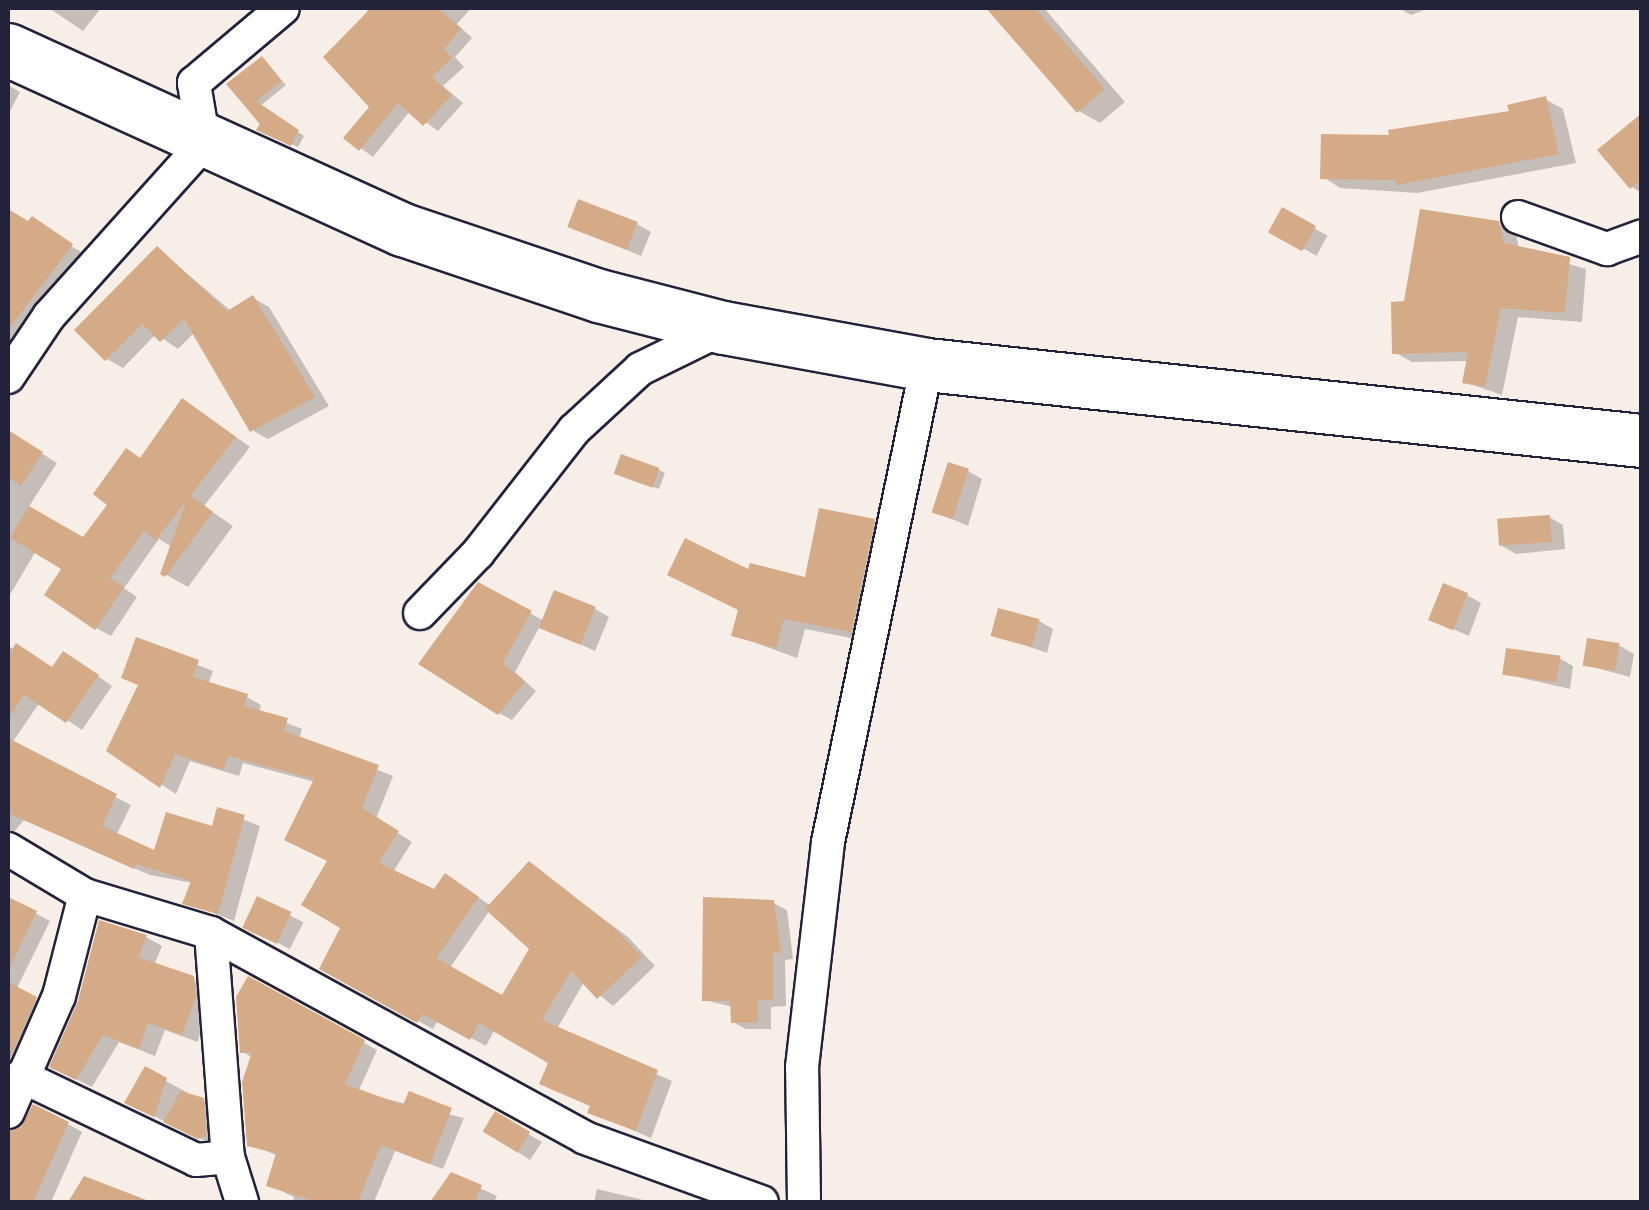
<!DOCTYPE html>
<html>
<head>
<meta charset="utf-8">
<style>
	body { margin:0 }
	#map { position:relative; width:1649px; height:1210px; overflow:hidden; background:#f7eee7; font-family:"Comic Neue",sans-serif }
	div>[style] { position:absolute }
	.shadow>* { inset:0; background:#0003; transform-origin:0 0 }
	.building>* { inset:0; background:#d5aa86; transform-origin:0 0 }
	.roads { filter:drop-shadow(2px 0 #22223b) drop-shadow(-2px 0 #22223b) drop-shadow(0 2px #22223b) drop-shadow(0 -2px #22223b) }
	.street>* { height:32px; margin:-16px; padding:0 16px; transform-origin:16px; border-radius:16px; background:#fff }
	.primary>* { height:52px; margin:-26px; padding:0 26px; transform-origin:26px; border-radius:26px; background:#fff }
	span { translate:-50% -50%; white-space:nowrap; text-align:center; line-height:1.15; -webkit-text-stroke:8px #fff; paint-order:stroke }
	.frame { position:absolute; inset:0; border:10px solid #22223b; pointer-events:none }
</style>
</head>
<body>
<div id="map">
	<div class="shadow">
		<i style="clip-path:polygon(49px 8px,101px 8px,83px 31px)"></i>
		<i style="clip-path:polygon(367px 8px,471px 8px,457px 24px,472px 38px,455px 57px,464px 67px,443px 86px,463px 103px,438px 131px,410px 111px,373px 157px,347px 138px,372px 107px)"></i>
		<i style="clip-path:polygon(990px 8px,1044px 8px,1125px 102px,1100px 123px,1079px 111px)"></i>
		<i style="clip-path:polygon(1399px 8px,1429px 8px,1411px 15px)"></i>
		<i style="clip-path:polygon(262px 59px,286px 85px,260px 106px,304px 136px,298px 147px,265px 132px,230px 84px)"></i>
		<i style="clip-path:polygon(8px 85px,20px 92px,8px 115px)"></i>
		<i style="clip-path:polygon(1545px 99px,1563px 109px,1576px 163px,1417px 193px,1340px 188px,1323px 177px,1392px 137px,1512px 113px)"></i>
		<i style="clip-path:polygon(1642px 116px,1642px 193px,1632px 187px)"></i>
		<i style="clip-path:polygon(8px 210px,85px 254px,8px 361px)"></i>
		<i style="left:1283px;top:211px;width:51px;height:23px;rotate:29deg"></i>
		<i style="clip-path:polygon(637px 224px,651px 232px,641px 256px,570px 226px)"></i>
		<i style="clip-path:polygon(1498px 224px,1516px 234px,1519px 249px,1586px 269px,1582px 322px,1518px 317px,1502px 395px,1464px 382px,1468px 361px,1412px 362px,1394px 352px,1406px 304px)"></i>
		<i style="clip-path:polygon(158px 249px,231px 311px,253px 298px,269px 307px,329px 406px,268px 439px,252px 430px,195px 332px,178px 349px,156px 334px,123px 368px,107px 359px)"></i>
		<i style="clip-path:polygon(198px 410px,250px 447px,204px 506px,233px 526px,188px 587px,163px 573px,172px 547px,159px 539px,124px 588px,137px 597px,111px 636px,96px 628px,65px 568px,36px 551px,8px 598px,8px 432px,57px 463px,28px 508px,84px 540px,142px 460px)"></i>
		<i style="clip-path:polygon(659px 470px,665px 473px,659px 489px,622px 476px)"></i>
		<i style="clip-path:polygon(968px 471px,982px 479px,968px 526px,936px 512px)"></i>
		<i style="clip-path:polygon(1549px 517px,1563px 525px,1565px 549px,1516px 554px,1502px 546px)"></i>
		<i style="clip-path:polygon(874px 521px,894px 533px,871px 642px,805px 629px,797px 658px,734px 635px,750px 573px,807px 580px)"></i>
		<i style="clip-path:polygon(479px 585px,544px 621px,595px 609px,609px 617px,595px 651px,540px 626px,515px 672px,536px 691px,512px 720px,499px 713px)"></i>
		<i style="clip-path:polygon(1467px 595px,1481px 603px,1469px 636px,1432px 620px)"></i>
		<i style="clip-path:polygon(1039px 621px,1053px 629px,1047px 653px,994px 634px)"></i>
		<i style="clip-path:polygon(evenodd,138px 641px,213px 671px,208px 685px,247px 697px,261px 705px,259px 712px,302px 729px,299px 739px,393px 776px,376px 819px,412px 842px,393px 872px,435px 892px,461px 885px,491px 906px,529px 864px,628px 937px,655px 966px,613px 1006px,584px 982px,557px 1029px,672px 1081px,651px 1138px,590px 1112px,592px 1106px,551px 1062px,495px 1029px,486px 1046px,438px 1020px,433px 1029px,322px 968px,343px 927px,315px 782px,243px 763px,239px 776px,190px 761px,176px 794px,109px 750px,140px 686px,124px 677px,138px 641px,490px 910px,532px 948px,503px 998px,449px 969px,490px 910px)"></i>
		<i style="clip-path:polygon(8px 646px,52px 670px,79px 663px,112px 686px,82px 730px,40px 702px,12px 743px,131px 805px,116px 836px,155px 853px,213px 830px,219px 810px,260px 826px,234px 921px,186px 902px,193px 883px,150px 875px,24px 820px,8px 839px)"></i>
		<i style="clip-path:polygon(1620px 646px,1634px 654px,1630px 677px,1585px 665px)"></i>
		<i style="clip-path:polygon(1559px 658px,1573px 666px,1570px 689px,1505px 674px)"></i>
		<i style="clip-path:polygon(8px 899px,50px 921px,16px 990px,50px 1008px,8px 1111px)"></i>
		<i style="left:258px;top:899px;width:51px;height:30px;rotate:27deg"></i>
		<i style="clip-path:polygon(773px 903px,787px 910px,793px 959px,785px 960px,786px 1006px,771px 1007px,771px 1029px,746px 1029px,733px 1022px,733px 1007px,704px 1000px)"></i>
		<i style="clip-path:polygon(146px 937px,162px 946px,154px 965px,209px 988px,198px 1042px,165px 1030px,155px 1056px,119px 1042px,92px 1087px,68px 1075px,81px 1002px)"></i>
		<i style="clip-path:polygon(249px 980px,377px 1050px,358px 1092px,464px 1118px,443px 1169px,395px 1151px,374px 1202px,293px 1202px,294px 1197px,269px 1185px,278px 1156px,250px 1144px,253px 1058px,243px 1052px)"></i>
		<i style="clip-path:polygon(146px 1070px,217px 1109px,214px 1145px,141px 1110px)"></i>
		<i style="clip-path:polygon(495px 1115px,542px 1142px,530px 1160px,484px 1130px)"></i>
		<i style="clip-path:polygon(68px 1124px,82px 1132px,51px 1202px,8px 1202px,13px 1156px,8px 1130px)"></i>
		<i style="clip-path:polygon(452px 1175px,497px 1196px,494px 1202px,433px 1202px)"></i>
		<i style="clip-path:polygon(597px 1189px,652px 1202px,594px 1202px)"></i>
	</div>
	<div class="building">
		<i style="clip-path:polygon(371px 8px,438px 8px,461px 29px,444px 49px,452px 58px,432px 77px,452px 95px,423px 126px,398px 103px,359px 151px,343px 138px,369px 107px,323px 57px)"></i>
		<i style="clip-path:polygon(986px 8px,1035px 8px,1105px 89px,1077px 113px)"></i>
		<i style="clip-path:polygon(262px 56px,282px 81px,256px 101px,299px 130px,291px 146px,256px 130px,260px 124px,226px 84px)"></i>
		<i style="clip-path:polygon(1546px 96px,1559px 154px,1397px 185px,1396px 180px,1320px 179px,1321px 134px,1389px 135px,1388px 130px,1509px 111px,1507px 105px)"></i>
		<i style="clip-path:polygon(1642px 113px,1642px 179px,1630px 189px,1597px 150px)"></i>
		<i style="left:578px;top:199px;width:64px;height:30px;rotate:21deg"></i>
		<i style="left:1282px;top:207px;width:39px;height:29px;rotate:29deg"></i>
		<i style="clip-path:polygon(8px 209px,28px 221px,32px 216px,73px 244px,8px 330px)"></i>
		<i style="clip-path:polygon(1420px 209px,1499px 221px,1504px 243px,1570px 257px,1565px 313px,1501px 308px,1485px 387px,1462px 383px,1468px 352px,1392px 354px,1391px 302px,1404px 301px)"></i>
		<i style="clip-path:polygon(157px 246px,227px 311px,253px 295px,315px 397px,250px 432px,184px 319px,160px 342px,142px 324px,105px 361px,74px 330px)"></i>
		<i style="clip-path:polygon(182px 398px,236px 437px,156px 540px,144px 531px,110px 578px,124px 587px,95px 630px,44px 595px,61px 569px,10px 538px,29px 506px,83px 537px,107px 505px,93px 494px,126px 448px,140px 458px)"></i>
		<i style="clip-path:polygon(8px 430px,43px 452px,21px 486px,8px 477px)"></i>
		<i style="left:621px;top:454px;width:41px;height:21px;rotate:20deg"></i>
		<i style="left:948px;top:462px;width:22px;height:53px;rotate:18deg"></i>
		<i style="clip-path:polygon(189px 494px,213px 512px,165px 577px,160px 574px)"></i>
		<i style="clip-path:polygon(819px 508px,875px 519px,851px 632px,784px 619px,776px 648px,731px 636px,738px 610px,667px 575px,685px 538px,748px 569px,750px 563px,805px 577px)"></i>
		<i style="left:1550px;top:515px;width:27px;height:53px;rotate:86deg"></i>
		<i style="clip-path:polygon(478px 582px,532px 611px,503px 663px,525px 682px,498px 715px,418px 664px)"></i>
		<i style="left:1443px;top:583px;width:27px;height:40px;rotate:22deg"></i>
		<i style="left:554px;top:590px;width:45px;height:41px;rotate:22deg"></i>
		<i style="left:998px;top:608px;width:43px;height:29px;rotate:15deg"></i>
		<i style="clip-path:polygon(136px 637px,199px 660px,193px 677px,248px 694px,244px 706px,288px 718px,284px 731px,379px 765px,362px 808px,399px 831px,379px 863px,434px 889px,445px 873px,479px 897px,436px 958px,502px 995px,529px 949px,485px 909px,529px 861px,612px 926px,642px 957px,597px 999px,571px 971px,542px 1020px,658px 1070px,636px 1131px,587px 1113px,590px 1106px,539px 1084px,548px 1063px,479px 1023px,470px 1040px,422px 1014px,417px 1023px,319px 969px,340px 928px,301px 905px,327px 861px,284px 840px,314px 779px,228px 756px,223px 770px,175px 754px,160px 788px,106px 751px,138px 685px,121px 678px)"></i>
		<i style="left:1587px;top:638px;width:33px;height:28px;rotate:9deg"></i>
		<i style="clip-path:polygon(16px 643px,52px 667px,63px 651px,99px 675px,66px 723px,24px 695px,8px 719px,8px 656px)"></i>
		<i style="left:1506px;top:648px;width:55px;height:27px;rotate:8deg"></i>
		<i style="clip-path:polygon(8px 738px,117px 794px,102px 826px,154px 850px,166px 812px,212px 826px,217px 807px,245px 815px,218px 914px,182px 904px,191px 881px,136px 864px,134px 869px,8px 813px)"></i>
		<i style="left:257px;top:896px;width:38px;height:35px;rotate:25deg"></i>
		<i style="clip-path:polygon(8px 897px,37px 911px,8px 971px)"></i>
		<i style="clip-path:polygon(703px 897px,774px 900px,781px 953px,773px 953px,773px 1000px,758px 1000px,758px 1022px,731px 1023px,730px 1001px,702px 1001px)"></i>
		<i style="clip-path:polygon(99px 920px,147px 935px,138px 957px,194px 976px,196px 996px,182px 1035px,148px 1023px,139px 1049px,103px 1035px,76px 1080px,49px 1067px,78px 1001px)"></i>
		<i style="clip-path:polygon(248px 976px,365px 1040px,345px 1084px,403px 1105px,409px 1091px,452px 1108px,430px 1164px,381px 1145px,358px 1202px,317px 1202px,266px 1186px,276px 1153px,247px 1146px,242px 1082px,252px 1052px,240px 1053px,236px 997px)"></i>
		<i style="clip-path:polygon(8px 982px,37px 997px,8px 1062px)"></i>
		<i style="clip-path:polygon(145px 1066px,167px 1078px,154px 1117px,124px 1103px)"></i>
		<i style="clip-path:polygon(181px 1091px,204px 1098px,206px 1136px,198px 1139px,163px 1122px)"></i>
		<i style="clip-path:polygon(33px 1104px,69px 1122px,33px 1202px,8px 1202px,8px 1132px,21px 1127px)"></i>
		<i style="left:495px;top:1111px;width:41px;height:24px;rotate:31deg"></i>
		<i style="clip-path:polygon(451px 1172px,482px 1185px,475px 1202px,430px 1202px)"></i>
		<i style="clip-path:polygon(84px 1176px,149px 1201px,148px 1202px,68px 1202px)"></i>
	</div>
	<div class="roads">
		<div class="street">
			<i style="left:1518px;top:217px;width:95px;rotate:19.8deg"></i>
			<i style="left:1607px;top:249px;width:37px;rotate:-20deg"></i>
			<i style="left:8px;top:377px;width:73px;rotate:-56.1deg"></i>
			<i style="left:49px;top:316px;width:232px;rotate:-48.1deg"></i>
			<i style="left:204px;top:143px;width:61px;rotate:-99.5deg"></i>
			<i style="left:194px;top:83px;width:116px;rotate:-40.1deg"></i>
			<i style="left:420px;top:613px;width:83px;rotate:-46deg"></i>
			<i style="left:478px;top:553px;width:156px;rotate:-52deg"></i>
			<i style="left:574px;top:430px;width:90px;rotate:-42.7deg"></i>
			<i style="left:640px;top:369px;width:93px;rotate:-26deg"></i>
			<i style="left:8px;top:849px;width:90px;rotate:30.9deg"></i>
			<i style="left:85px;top:895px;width:132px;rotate:16.8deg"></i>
			<i style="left:211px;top:933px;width:426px;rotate:28.7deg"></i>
			<i style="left:585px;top:1138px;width:188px;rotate:19.9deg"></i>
			<i style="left:211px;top:933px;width:225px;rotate:85.7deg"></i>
			<i style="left:228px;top:1157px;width:47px;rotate:72.7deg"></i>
			<i style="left:21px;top:1076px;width:194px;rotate:25.6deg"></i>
			<i style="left:196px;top:1160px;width:32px;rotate:-5deg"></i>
			<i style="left:8px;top:1112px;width:127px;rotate:-66.3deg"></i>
			<i style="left:59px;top:996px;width:104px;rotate:-75.6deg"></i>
			<i style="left:804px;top:1202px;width:135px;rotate:-90.8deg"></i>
			<i style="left:802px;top:1067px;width:226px;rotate:-83.4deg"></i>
			<i style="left:828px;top:842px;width:487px;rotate:-78.3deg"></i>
		</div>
		<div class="primary">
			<i style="left:8px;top:50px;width:434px;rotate:24.5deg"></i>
			<i style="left:403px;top:230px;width:207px;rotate:18.6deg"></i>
			<i style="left:599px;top:296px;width:129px;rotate:14.4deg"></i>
			<i style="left:724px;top:328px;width:206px;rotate:10.3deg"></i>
			<i style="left:927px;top:365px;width:719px;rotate:6.07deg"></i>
		</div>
	</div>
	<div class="frame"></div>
</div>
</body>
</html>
